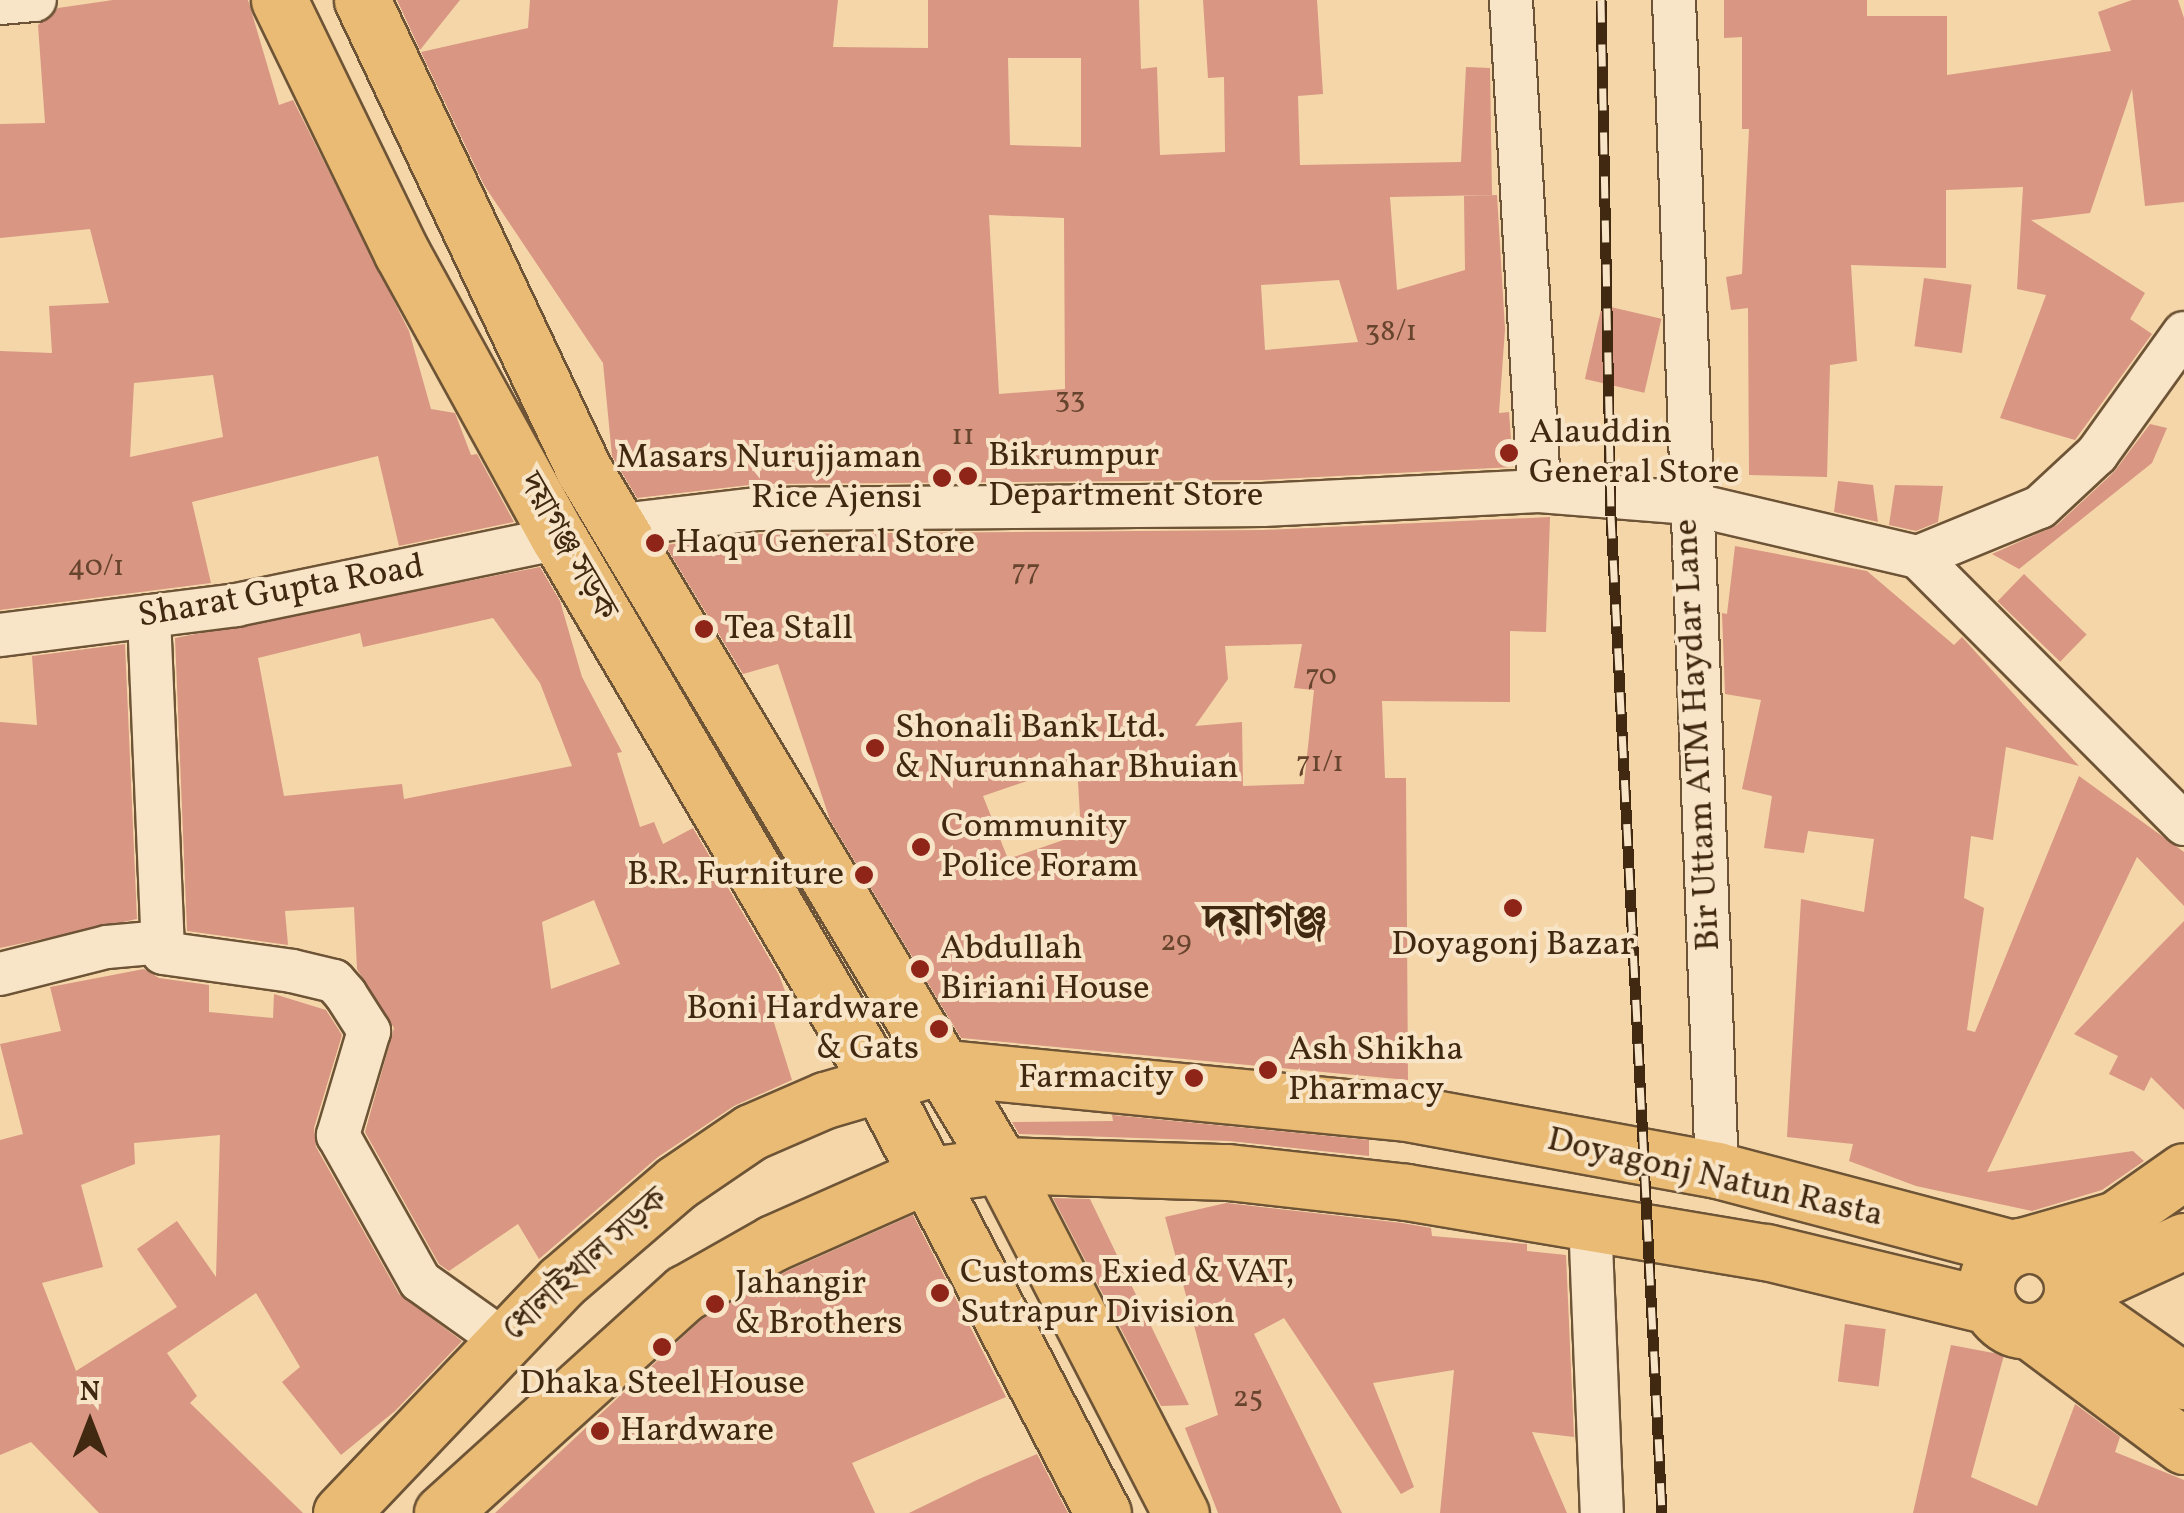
<!DOCTYPE html>
<html>
<head>
<meta charset="utf-8">
<style>
	body { margin:0 }
	#map { position:relative; width:2184px; height:1513px; overflow:hidden; background:#f4d6a9; font-family:Vollkorn,"Noto Serif Bengali",serif }
	div>[style] { position:absolute }
	.building>* { inset:0; background:#d89683; transform-origin:0 0 }
	.roads { filter:drop-shadow(2px 0 #6e5436) drop-shadow(-2px 0 #6e5436) drop-shadow(0 2px #6e5436) drop-shadow(0 -2px #6e5436) }
	.minor>* { height:42px; margin:-21px; padding:0 21px; transform-origin:21px; border-radius:21px; background:#f8e4c7 }
	.major>* { height:55px; margin:-27.5px; padding:0 27.5px; transform-origin:27.5px; border-radius:27.5px; background:#eabb74 }
	.major>.ring { margin:-27.5px; padding:0; box-sizing:content-box; background:none; border:55px solid #eabb74; border-radius:50% }
	.rail>* { height:11px; margin-top:-5.5px; transform-origin:0; background:repeating-linear-gradient(90deg,#f8e4c7 0 22px,#412810 0 44px); box-sizing:border-box; border-block:2px solid #412810 }
	.dots>* { width:28px; height:28px; translate:-50% -50%; box-sizing:border-box; border:5px solid #f8e4c7; border-radius:50% }
	span { translate:-50% -50%; white-space:nowrap; text-align:center; line-height:1.15; -webkit-text-stroke:8px #f8e4c7; paint-order:stroke }
	.number-label { font-size:30px; color:#67442d }
	.number-label span { -webkit-text-stroke-width:0 }
	.poi-label { font-size:35px; color:#412810 }
	.left { translate:0 -50%; text-align:left }
	.right { translate:-100% -50%; text-align:right }
	.street-label { font-size:35px; color:#412810 }
	.district-label { font-size:45px; color:#412810; font-weight:700 }
	.north { position:absolute; left:40px; top:1373px; width:100px; height:100px; -webkit-text-stroke:8px #f8e4c7; paint-order:stroke; rotate:0deg; font-size:28px; font-weight:700; line-height:40px; text-align:center; color:#412810 }
	.north::after { content:''; display:block; margin:auto; width:35px; height:45px; background:#412810; clip-path:polygon(50% 0,100% 100%,50% 72%,0 100%) }
</style>
</head>
<body>
<div id="map">
	<div class="building">
		<i style="clip-path:polygon(evenodd,113px 0,248px 0,279px 105px,293px 100px,409px 331px,431px 409px,455px 413px,471px 455px,477px 454px,514px 522px,399px 546px,378px 456px,192px 502px,211px 583px,0 610px,0 351px,52px 353px,49px 306px,109px 303px,90px 229px,0 238px,0 124px,45px 123px,38px 25px,58px 8px,113px 0,213px 375px,223px 437px,130px 457px,134px 383px,213px 375px)"></i>
		<i style="clip-path:polygon(397px 0,460px 0,420px 50px)"></i>
		<i style="clip-path:polygon(evenodd,530px 0,838px 0,833px 47px,928px 48px,928px 0,1139px 0,1141px 69px,1157px 67px,1160px 155px,1225px 152px,1224px 77px,1208px 78px,1203px 0,1317px 0,1323px 94px,1298px 96px,1300px 165px,1461px 162px,1466px 67px,1490px 68px,1492px 195px,1390px 197px,1397px 290px,1465px 270px,1464px 196px,1497px 195px,1505px 329px,1499px 413px,1509px 412px,1513px 467px,1262px 480px,758px 484px,637px 498px,612px 456px,603px 363px,484px 185px,421px 52px,528px 28px,530px 0,1008px 58px,1081px 58px,1081px 147px,1010px 145px,1008px 58px,530px 0,989px 215px,1064px 218px,1065px 389px,999px 394px,989px 215px,530px 0,1339px 280px,1358px 342px,1265px 350px,1261px 285px,1339px 280px)"></i>
		<i style="clip-path:polygon(1724px 0,1867px 0,1867px 16px,1947px 16px,1947px 75px,2111px 51px,2098px 12px,2132px 0,2178px 0,2184px 18px,2184px 202px,2145px 206px,2132px 89px,2090px 213px,2031px 220px,2145px 293px,2130px 319px,2152px 334px,2075px 440px,2000px 418px,2046px 295px,2017px 289px,2023px 187px,1946px 190px,1946px 268px,1851px 265px,1857px 361px,1830px 365px,1827px 477px,1749px 475px,1748px 308px,1731px 310px,1726px 277px,1742px 274px,1749px 129px,1742px 129px,1742px 37px,1724px 38px)"></i>
		<i style="left:1924px;top:278px;width:48px;height:69px;rotate:8deg"></i>
		<i style="left:1602px;top:305px;width:61px;height:76px;rotate:13deg"></i>
		<i style="clip-path:polygon(2150px 424px,2167px 428px,2152px 463px,2019px 569px,1992px 554px,2057px 525px,2114px 472px)"></i>
		<i style="clip-path:polygon(1838px 481px,1873px 485px,1878px 522px,1834px 512px)"></i>
		<i style="clip-path:polygon(1895px 485px,1943px 486px,1938px 522px,1916px 531px,1889px 525px)"></i>
		<i style="clip-path:polygon(evenodd,1550px 517px,1546px 632px,1510px 631px,1510px 702px,1382px 701px,1385px 778px,1406px 778px,1408px 1080px,961px 1038px,830px 820px,778px 664px,743px 674px,665px 545px,760px 534px,1263px 530px,1550px 517px,1302px 644px,1294px 688px,1314px 690px,1304px 784px,1243px 786px,1242px 722px,1195px 726px,1228px 679px,1225px 646px,1302px 644px,1550px 517px,1077px 764px,1081px 834px,1008px 859px,983px 796px,1077px 764px)"></i>
		<i style="clip-path:polygon(1735px 546px,1867px 571px,1954px 645px,1962px 637px,2079px 766px,2006px 747px,1993px 840px,1971px 836px,1964px 898px,1984px 908px,1967px 1030px,1975px 1032px,2079px 776px,2184px 852px,2184px 906px,2137px 857px,1987px 1172px,2133px 1151px,2144px 1161px,2102px 1190px,2032px 1211px,1916px 1186px,1849px 1161px,1853px 1144px,1787px 1137px,1801px 899px,1864px 912px,1874px 839px,1808px 831px,1804px 853px,1764px 848px,1772px 796px,1742px 789px,1761px 700px,1725px 694px,1722px 613px,1727px 614px)"></i>
		<i style="clip-path:polygon(evenodd,540px 567px,560px 601px,582px 677px,622px 752px,617px 753px,640px 827px,654px 822px,663px 844px,693px 828px,779px 975px,789px 1002px,770px 1010px,792px 1080px,734px 1106px,658px 1157px,539px 1259px,518px 1224px,449px 1271px,439px 1264px,365px 1132px,394px 1028px,357px 969px,354px 907px,285px 911px,288px 945px,187px 931px,175px 638px,540px 567px,493px 618px,540px 683px,572px 766px,404px 799px,402px 784px,284px 796px,258px 658px,360px 633px,363px 647px,493px 618px,540px 567px,594px 900px,620px 964px,551px 989px,542px 922px,594px 900px)"></i>
		<i style="left:2024px;top:574px;width:87px;height:38px;rotate:44deg"></i>
		<i style="clip-path:polygon(125px 644px,137px 919px,0 948px,0 722px,37px 725px,32px 656px)"></i>
		<i style="clip-path:polygon(2184px 921px,2184px 1110px,2151px 1077px,2144px 1091px,2109px 1074px,2118px 1056px,2074px 1034px)"></i>
		<i style="clip-path:polygon(evenodd,144px 969px,159px 978px,209px 985px,209px 1012px,273px 1018px,274px 994px,326px 1010px,342px 1035px,314px 1128px,316px 1147px,399px 1294px,462px 1341px,395px 1411px,341px 1455px,282px 1382px,300px 1367px,256px 1293px,167px 1353px,197px 1396px,190px 1403px,303px 1513px,99px 1513px,31px 1442px,0 1455px,0 1140px,23px 1134px,0 1044px,61px 1031px,50px 987px,144px 969px,220px 1135px,216px 1277px,177px 1221px,137px 1249px,177px 1307px,76px 1371px,42px 1283px,103px 1267px,81px 1185px,135px 1164px,134px 1143px,220px 1135px)"></i>
		<i style="clip-path:polygon(1112px 1115px,1369px 1140px,1369px 1156px,1229px 1141px,1019px 1134px,1012px 1122px,1113px 1121px)"></i>
		<i style="clip-path:polygon(1053px 1198px,1090px 1199px,1189px 1405px,1161px 1406px)"></i>
		<i style="clip-path:polygon(1226px 1203px,1402px 1223px,1431px 1228px,1432px 1236px,1527px 1244px,1527px 1251px,1566px 1255px,1574px 1437px,1532px 1432px,1567px 1513px,1440px 1513px,1454px 1370px,1373px 1383px,1414px 1487px,1401px 1494px,1284px 1318px,1254px 1334px,1342px 1513px,1218px 1513px,1185px 1428px,1218px 1415px,1165px 1217px)"></i>
		<i style="clip-path:polygon(913px 1215px,1006px 1397px,852px 1463px,875px 1513px,495px 1513px,703px 1318px,787px 1271px)"></i>
		<i style="left:1845px;top:1324px;width:41px;height:58px;rotate:7deg"></i>
		<i style="clip-path:polygon(1951px 1345px,2004px 1355px,1971px 1477px,2037px 1506px,2075px 1404px,2120px 1437px,2115px 1452px,2184px 1480px,2184px 1513px,1913px 1513px)"></i>
		<i style="clip-path:polygon(1037px 1454px,1068px 1513px,909px 1513px,979px 1479px)"></i>
	</div>
	<div class="roads">
		<div class="minor">
			<i style="left:1511px;top:0;width:492px;rotate:86.7deg"></i>
			<i style="left:1674px;top:0;width:1171px;rotate:87.9deg"></i>
			<i style="left:0;top:3px;width:35px;rotate:-5deg"></i>
			<i style="left:621px;top:525px;width:138px;rotate:-6.7deg"></i>
			<i style="left:758px;top:509px;width:505px;rotate:-0.45deg"></i>
			<i style="left:1263px;top:505px;width:276px;rotate:-2.9deg"></i>
			<i style="left:1539px;top:491px;width:148px;rotate:4.6deg"></i>
			<i style="left:1687px;top:503px;width:237px;rotate:13.2deg"></i>
			<i style="left:1918px;top:557px;width:377px;rotate:45.1deg"></i>
			<i style="left:1918px;top:557px;width:132px;rotate:-22.3deg"></i>
			<i style="left:2040px;top:507px;width:78px;rotate:-42.9deg"></i>
			<i style="left:2097px;top:454px;width:149px;rotate:-54.3deg"></i>
			<i style="left:149px;top:616px;width:337px;rotate:87.6deg"></i>
			<i style="left:163px;top:953px;width:130px;rotate:7.9deg"></i>
			<i style="left:292px;top:971px;width:43px;rotate:13.4deg"></i>
			<i style="left:334px;top:981px;width:18px;rotate:49deg"></i>
			<i style="left:346px;top:995px;width:43px;rotate:57.4deg"></i>
			<i style="left:369px;top:1031px;width:109px;rotate:106.6deg"></i>
			<i style="left:338px;top:1135px;width:167px;rotate:60.7deg"></i>
			<i style="left:420px;top:1281px;width:102px;rotate:35.4deg"></i>
			<i style="left:0;top:635px;width:238px;rotate:-7.2deg"></i>
			<i style="left:236px;top:605px;width:330px;rotate:-11.7deg"></i>
			<i style="left:0;top:974px;width:110px;rotate:-14.2deg"></i>
			<i style="left:107px;top:947px;width:56px;rotate:-5.1deg"></i>
			<i style="left:1590px;top:1219px;width:294px;rotate:87.7deg"></i>
		</div>
		<div class="major">
			<i style="left:279px;top:0;width:281px;rotate:64.1deg"></i>
			<i style="left:402px;top:253px;width:325px;rotate:61.2deg"></i>
			<i style="left:559px;top:538px;width:630px;rotate:59.57deg"></i>
			<i style="left:878px;top:1081px;width:487px;rotate:62.5deg"></i>
			<i style="left:362px;top:0;width:520px;rotate:64.72deg"></i>
			<i style="left:584px;top:470px;width:811px;rotate:59.04deg"></i>
			<i style="left:1001px;top:1165px;width:392px;rotate:62.7deg"></i>
			<i style="left:2029px;top:1244px;width:91px;rotate:-16deg"></i>
			<i style="left:2116px;top:1219px;width:83px;rotate:-35.2deg"></i>
			<i class="ring" style="left:1986px;top:1245px;width:31px;height:31px"></i>
			<i style="left:2073px;top:1292px;width:122px;rotate:-24.7deg"></i>
			<i style="left:2071px;top:1302px;width:138px;rotate:35deg"></i>
			<i style="left:2030px;top:1331px;width:192px;rotate:36.8deg"></i>
			<i style="left:341px;top:1513px;width:319px;rotate:-46.4deg"></i>
			<i style="left:561px;top:1282px;width:152px;rotate:-40.7deg"></i>
			<i style="left:676px;top:1183px;width:91px;rotate:-34.2deg"></i>
			<i style="left:751px;top:1132px;width:81px;rotate:-23.4deg"></i>
			<i style="left:825px;top:1100px;width:118px;rotate:-16.3deg"></i>
			<i style="left:938px;top:1067px;width:465px;rotate:5.6deg"></i>
			<i style="left:1401px;top:1112px;width:321px;rotate:10.4deg"></i>
			<i style="left:1717px;top:1170px;width:305px;rotate:14.8deg"></i>
			<i style="left:442px;top:1513px;width:328px;rotate:-42.2deg"></i>
			<i style="left:685px;top:1293px;width:101px;rotate:-29.6deg"></i>
			<i style="left:773px;top:1243px;width:165px;rotate:-23.9deg"></i>
			<i style="left:924px;top:1176px;width:78px;rotate:-8.1deg"></i>
			<i style="left:1001px;top:1165px;width:227px;rotate:1.8deg"></i>
			<i style="left:1228px;top:1172px;width:179px;rotate:6.4deg"></i>
			<i style="left:1406px;top:1192px;width:365px;rotate:9.5deg"></i>
			<i style="left:1766px;top:1252px;width:229px;rotate:13.6deg"></i>
		</div>
	</div>
	<div class="rail">
		<i style="left:1601px;top:0;width:516px;rotate:88.89deg"></i>
		<i style="left:1611px;top:516px;width:998px;rotate:87.07deg"></i>
	</div>
	<div class="dots">
		<i style="left:1509px;top:453px;background:#8f2418"></i>
		<i style="left:968px;top:476px;background:#8f2418"></i>
		<i style="left:942px;top:478px;background:#8f2418"></i>
		<i style="left:655px;top:543px;background:#8f2418"></i>
		<i style="left:704px;top:629px;background:#8f2418"></i>
		<i style="left:875px;top:748px;background:#8f2418"></i>
		<i style="left:921px;top:847px;background:#8f2418"></i>
		<i style="left:864px;top:875px;background:#8f2418"></i>
		<i style="left:1513px;top:908px;background:#8f2418"></i>
		<i style="left:920px;top:969px;background:#8f2418"></i>
		<i style="left:939px;top:1029px;background:#8f2418"></i>
		<i style="left:1268px;top:1070px;background:#8f2418"></i>
		<i style="left:1194px;top:1078px;background:#8f2418"></i>
		<i style="left:940px;top:1293px;background:#8f2418"></i>
		<i style="left:715px;top:1304px;background:#8f2418"></i>
		<i style="left:662px;top:1347px;background:#8f2418"></i>
		<i style="left:600px;top:1431px;background:#8f2418"></i>
	</div>
	<div class="number-label">
		<span style="left:1391px;top:332px">38/1</span>
		<span style="left:1070px;top:399px">33</span>
		<span style="left:963px;top:436px">11</span>
		<span style="left:96px;top:567px">40/1</span>
		<span style="left:1026px;top:571px">77</span>
		<span style="left:1321px;top:676px">70</span>
		<span style="left:1320px;top:763px">71/1</span>
		<span style="left:1176px;top:942px">29</span>
		<span style="left:1248px;top:1398px">25</span>
	</div>
	<div class="poi-label">
		<span class="left" style="left:1529px;top:453px">Alauddin<br>General Store</span>
		<span class="left" style="left:988px;top:476px">Bikrumpur<br>Department Store</span>
		<span class="right" style="left:922px;top:478px">Masars Nurujjaman<br>Rice Ajensi</span>
		<span class="left" style="left:675px;top:543px">Haqu General Store</span>
		<span class="left" style="left:724px;top:629px">Tea Stall</span>
		<span class="left" style="left:895px;top:748px">Shonali Bank Ltd.<br>&amp; Nurunnahar Bhuian</span>
		<span class="left" style="left:941px;top:847px">Community<br>Police Foram</span>
		<span class="right" style="left:844px;top:875px">B.R. Furniture</span>
		<span style="left:1513px;top:945px">Doyagonj Bazar</span>
		<span class="left" style="left:940px;top:969px">Abdullah<br>Biriani House</span>
		<span class="right" style="left:919px;top:1029px">Boni Hardware<br>&amp; Gats</span>
		<span class="left" style="left:1288px;top:1070px">Ash Shikha<br>Pharmacy</span>
		<span class="right" style="left:1174px;top:1078px">Farmacity</span>
		<span class="left" style="left:960px;top:1293px">Customs Exied &amp; VAT,<br>Sutrapur Division</span>
		<span class="left" style="left:735px;top:1304px">Jahangir<br>&amp; Brothers</span>
		<span style="left:662px;top:1384px">Dhaka Steel House</span>
		<span class="left" style="left:620px;top:1431px">Hardware</span>
	</div>
	<div class="street-label">
		<span style="left:567px;top:547px;rotate:60deg">দয়াগঞ্জ সড়ক</span>
		<span style="left:281px;top:592px;rotate:-10deg">Sharat Gupta Road</span>
		<span style="left:1698px;top:735px;rotate:-93deg">Bir Uttam ATM Haydar Lane</span>
		<span style="left:1715px;top:1178px;rotate:13deg">Doyagonj Natun Rasta</span>
		<span style="left:586px;top:1265px;rotate:-42deg">ধোলাইখাল সড়ক</span>
	</div>
	<div class="district-label">
		<span style="left:1265px;top:923px">দয়াগঞ্জ</span>
	</div>
	<div class="north">N</div>
</div>
</body>
</html>
